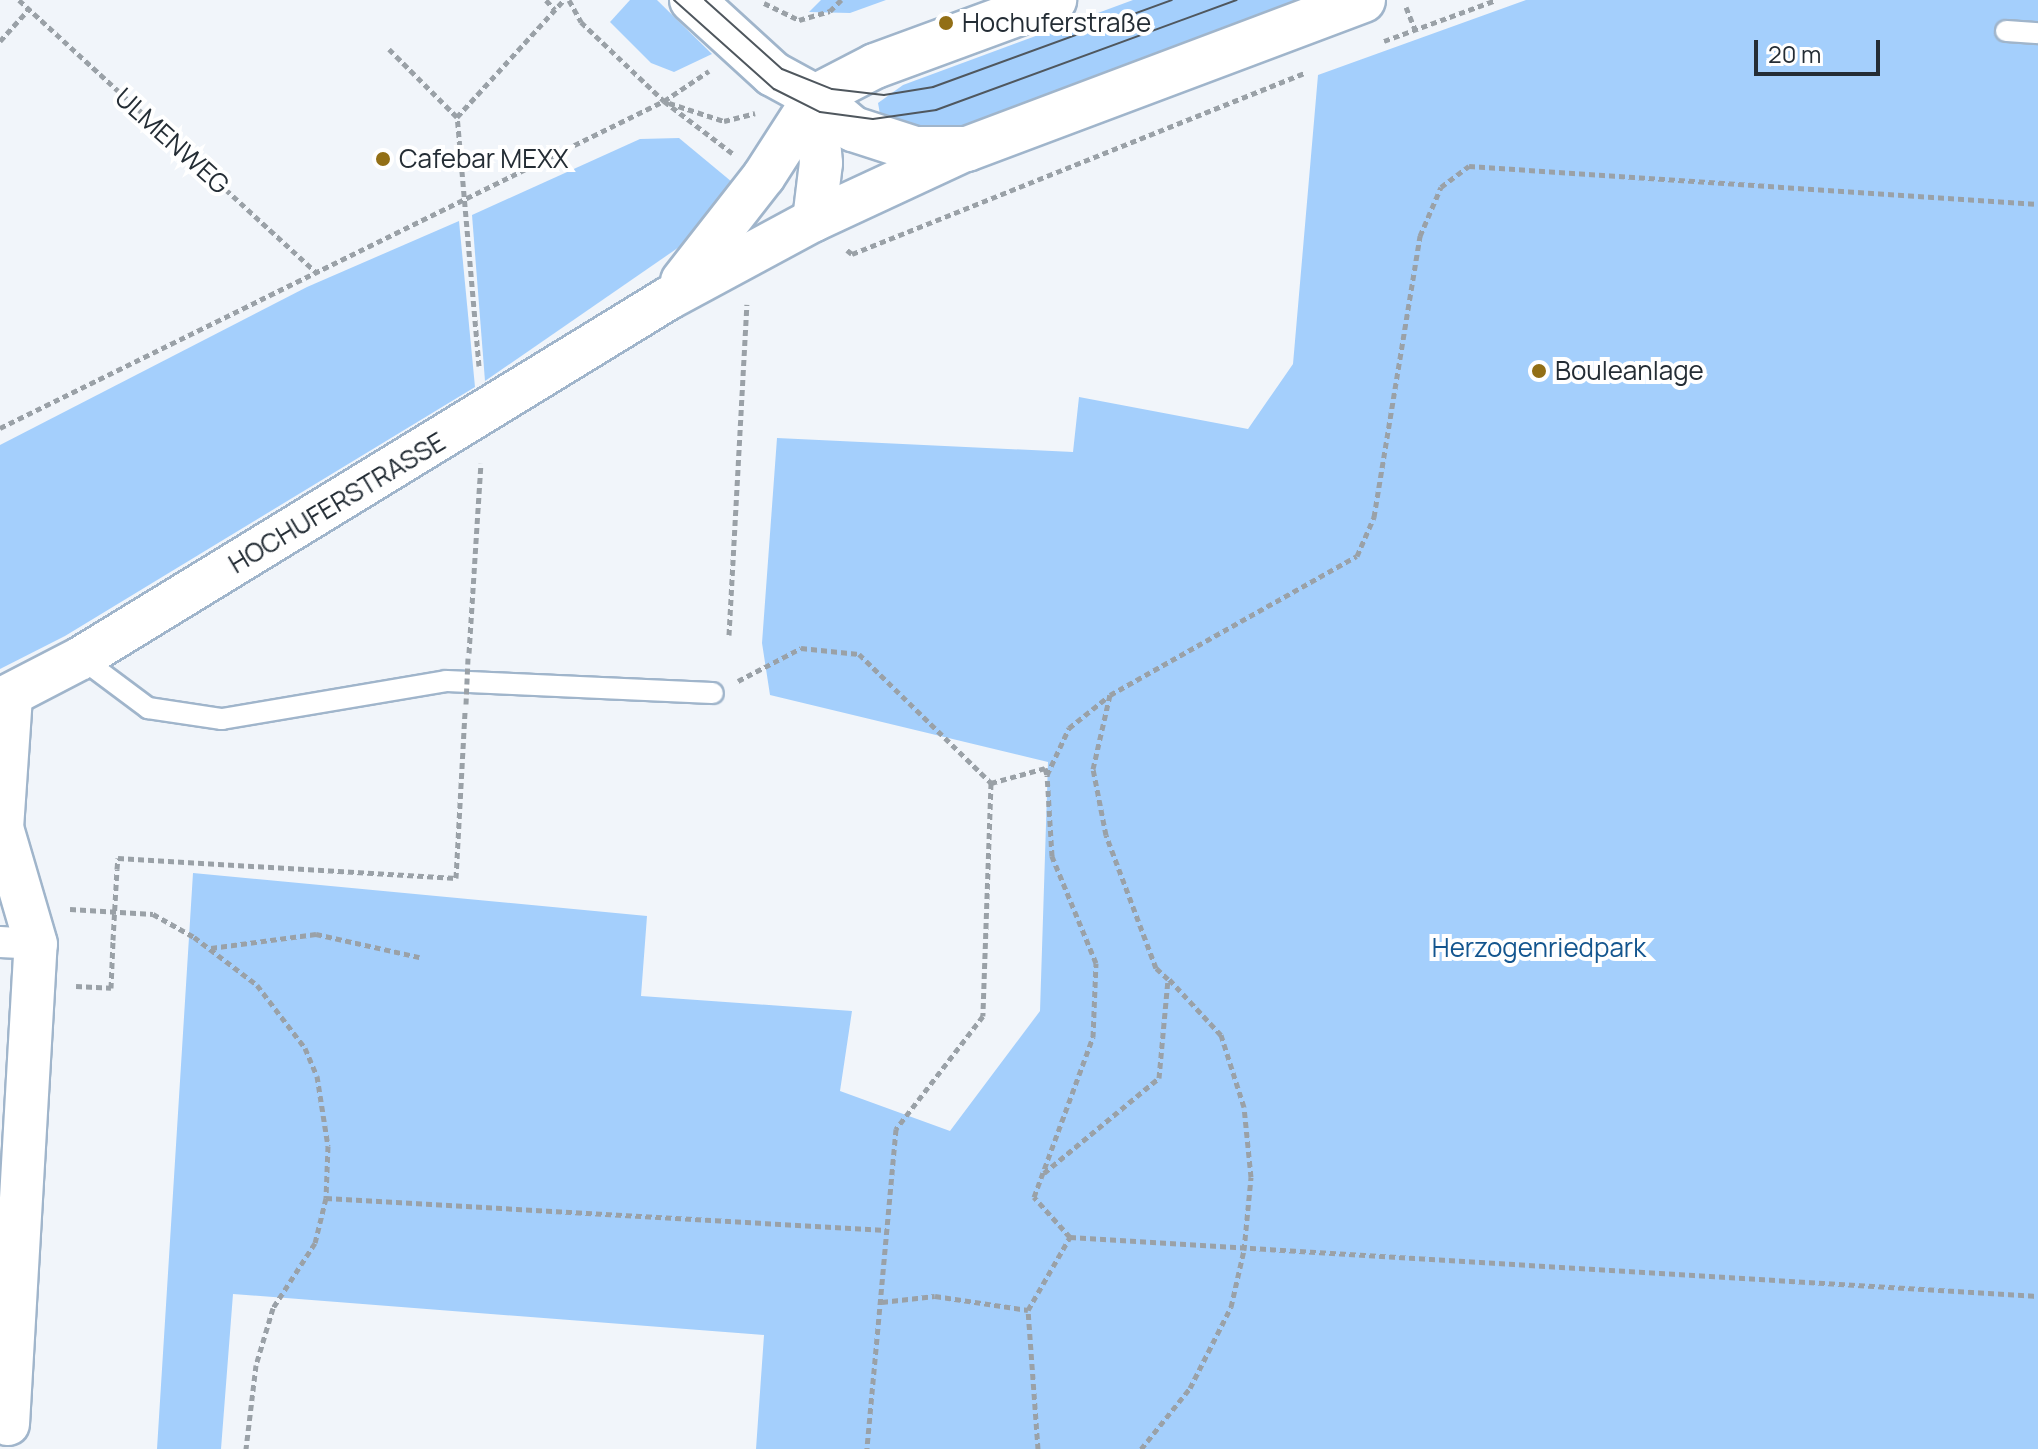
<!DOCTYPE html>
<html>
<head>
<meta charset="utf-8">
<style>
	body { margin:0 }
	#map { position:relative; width:2038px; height:1449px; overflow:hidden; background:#f1f5fa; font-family:Manrope,sans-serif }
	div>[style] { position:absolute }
	.green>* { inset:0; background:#a4cffc }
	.path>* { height:5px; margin-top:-2.5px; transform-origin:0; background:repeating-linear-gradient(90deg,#9aa1a7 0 6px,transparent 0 10px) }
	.roads { filter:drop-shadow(2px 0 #a0b5cb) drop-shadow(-2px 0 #a0b5cb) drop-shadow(0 2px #a0b5cb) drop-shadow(0 -2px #a0b5cb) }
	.service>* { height:20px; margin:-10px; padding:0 10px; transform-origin:10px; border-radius:10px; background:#fff }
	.pedestrian>* { height:30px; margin:-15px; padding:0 15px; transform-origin:15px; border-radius:15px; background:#fff }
	.minor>* { height:42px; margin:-21px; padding:0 21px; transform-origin:21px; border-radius:21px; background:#fff }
	.tertiary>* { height:44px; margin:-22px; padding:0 22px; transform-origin:22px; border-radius:22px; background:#fff }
	.tram>* { height:2px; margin:-1px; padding:0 1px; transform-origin:1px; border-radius:1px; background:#4f575e }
	.path-bridge>* { height:5px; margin-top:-2.5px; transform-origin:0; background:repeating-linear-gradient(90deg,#9aa1a7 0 6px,transparent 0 10px) }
	.dots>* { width:22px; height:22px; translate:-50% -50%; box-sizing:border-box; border:4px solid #fff; border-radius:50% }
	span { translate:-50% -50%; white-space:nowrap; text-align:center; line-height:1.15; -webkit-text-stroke:8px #fff; paint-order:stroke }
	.poi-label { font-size:26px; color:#242d35 }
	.left { translate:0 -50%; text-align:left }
	.street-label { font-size:26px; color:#242d35 }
	.park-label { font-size:26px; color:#14568f }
	.scale { position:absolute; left:1754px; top:40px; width:126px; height:36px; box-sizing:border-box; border:4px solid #242d35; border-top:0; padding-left:10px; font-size:24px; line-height:28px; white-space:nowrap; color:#242d35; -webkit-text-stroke:6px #fff; paint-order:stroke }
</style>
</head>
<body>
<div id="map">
	<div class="green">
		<i style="clip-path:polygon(630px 0,657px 0,712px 54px,674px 72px,651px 63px,610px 22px)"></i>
		<i style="clip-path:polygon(821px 0,886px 0,850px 13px,809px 12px)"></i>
		<i style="clip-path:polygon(1133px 0,1316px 0,962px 130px,930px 134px,882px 125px,878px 103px,903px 85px)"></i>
		<i style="clip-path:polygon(1526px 0,2038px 0,2038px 1449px,756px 1449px,764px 1335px,233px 1294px,221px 1449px,157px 1449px,193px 873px,647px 916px,641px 996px,852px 1011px,840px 1091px,950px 1131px,1040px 1011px,1048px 762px,770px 695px,762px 643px,777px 438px,1073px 452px,1079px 397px,1248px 429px,1293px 364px,1318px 75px)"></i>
		<i style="clip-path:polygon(679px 138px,732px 182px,698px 234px,485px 381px,472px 215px,640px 139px)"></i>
		<i style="clip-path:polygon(459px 221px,475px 387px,65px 636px,0 669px,0 445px,307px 287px)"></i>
	</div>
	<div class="path">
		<i style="left:19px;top:0;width:403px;rotate:42.5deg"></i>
		<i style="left:546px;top:0;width:13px;rotate:48deg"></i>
		<i style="left:569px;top:0;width:25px;rotate:61deg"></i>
		<i style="left:581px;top:22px;width:115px;rotate:43.6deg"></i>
		<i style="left:664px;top:101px;width:86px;rotate:37.4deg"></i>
		<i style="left:764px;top:3px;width:39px;rotate:26deg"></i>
		<i style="left:799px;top:20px;width:32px;rotate:-16deg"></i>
		<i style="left:830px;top:11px;width:16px;rotate:-45deg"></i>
		<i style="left:1406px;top:7px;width:24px;rotate:68deg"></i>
		<i style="left:0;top:41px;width:43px;rotate:-47.8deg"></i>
		<i style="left:1384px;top:41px;width:119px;rotate:-20.1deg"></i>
		<i style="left:389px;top:49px;width:96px;rotate:45deg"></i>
		<i style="left:669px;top:103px;width:58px;rotate:18.1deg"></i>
		<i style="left:724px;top:121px;width:32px;rotate:-14deg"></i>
		<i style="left:847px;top:250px;width:6px;rotate:39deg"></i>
		<i style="left:852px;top:254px;width:487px;rotate:-21.8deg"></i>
		<i style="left:479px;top:366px;width:250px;rotate:-95deg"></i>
		<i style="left:457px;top:117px;width:159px;rotate:-47.6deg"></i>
		<i style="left:0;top:428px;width:740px;rotate:-26.22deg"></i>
		<i style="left:664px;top:101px;width:54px;rotate:-33.7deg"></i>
		<i style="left:729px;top:635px;width:331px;rotate:-86.9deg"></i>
		<i style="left:469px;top:653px;width:190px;rotate:-86.4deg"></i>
		<i style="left:738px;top:681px;width:71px;rotate:-27.6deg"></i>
		<i style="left:801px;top:648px;width:58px;rotate:5.9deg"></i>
		<i style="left:859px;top:654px;width:185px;rotate:44.3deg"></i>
		<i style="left:991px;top:783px;width:233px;rotate:92deg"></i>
		<i style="left:983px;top:1016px;width:143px;rotate:127.6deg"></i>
		<i style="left:896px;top:1129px;width:321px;rotate:95.2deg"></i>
		<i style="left:991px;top:783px;width:56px;rotate:-15.5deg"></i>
		<i style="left:1045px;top:768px;width:7px;rotate:74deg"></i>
		<i style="left:117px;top:869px;width:11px;rotate:-85deg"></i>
		<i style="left:118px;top:858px;width:339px;rotate:3.4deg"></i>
		<i style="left:456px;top:878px;width:166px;rotate:-86.9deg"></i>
		<i style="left:70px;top:909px;width:83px;rotate:3.4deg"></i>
		<i style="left:153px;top:914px;width:47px;rotate:29.3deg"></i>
		<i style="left:194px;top:937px;width:79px;rotate:37.3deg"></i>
		<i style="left:257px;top:985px;width:79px;rotate:52.7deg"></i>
		<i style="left:305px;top:1048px;width:30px;rotate:67deg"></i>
		<i style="left:317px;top:1076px;width:71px;rotate:81.1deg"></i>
		<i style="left:328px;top:1146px;width:52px;rotate:92.2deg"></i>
		<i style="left:326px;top:1198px;width:46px;rotate:103.7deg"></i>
		<i style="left:315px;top:1243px;width:77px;rotate:122.9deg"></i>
		<i style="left:273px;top:1308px;width:59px;rotate:106.6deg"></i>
		<i style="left:256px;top:1365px;width:85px;rotate:96.8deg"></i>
		<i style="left:211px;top:948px;width:106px;rotate:-7.6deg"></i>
		<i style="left:316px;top:934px;width:106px;rotate:12.6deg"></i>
		<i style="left:76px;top:986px;width:35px;rotate:3deg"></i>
		<i style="left:111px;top:988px;width:48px;rotate:-87.6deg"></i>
		<i style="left:1044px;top:1173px;width:149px;rotate:-39.6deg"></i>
		<i style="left:1159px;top:1078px;width:99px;rotate:-84.8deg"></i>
		<i style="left:1168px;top:979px;width:16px;rotate:-137deg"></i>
		<i style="left:1156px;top:968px;width:142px;rotate:-110.6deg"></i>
		<i style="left:1106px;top:835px;width:67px;rotate:-101.1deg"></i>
		<i style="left:1093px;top:769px;width:76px;rotate:-77.1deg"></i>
		<i style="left:1110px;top:695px;width:283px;rotate:-29.4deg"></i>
		<i style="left:1357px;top:556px;width:43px;rotate:-66.4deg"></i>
		<i style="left:1374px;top:517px;width:285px;rotate:-80.7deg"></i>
		<i style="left:1420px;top:236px;width:53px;rotate:-66.8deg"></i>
		<i style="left:1441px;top:187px;width:35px;rotate:-37deg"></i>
		<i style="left:1469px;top:166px;width:570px;rotate:3.82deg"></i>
		<i style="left:326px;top:1198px;width:561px;rotate:3.27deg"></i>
		<i style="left:1070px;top:1237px;width:970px;rotate:3.49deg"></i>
		<i style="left:882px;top:1302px;width:53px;rotate:-6.5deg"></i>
		<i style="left:935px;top:1296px;width:94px;rotate:8.6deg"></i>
		<i style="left:1038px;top:1449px;width:139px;rotate:-94.1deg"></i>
		<i style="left:1028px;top:1310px;width:84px;rotate:-60.1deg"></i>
		<i style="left:1070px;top:1237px;width:54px;rotate:-132deg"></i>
		<i style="left:1034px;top:1197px;width:171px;rotate:-69.8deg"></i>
		<i style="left:1093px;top:1037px;width:74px;rotate:-87.7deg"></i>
		<i style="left:1096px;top:963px;width:116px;rotate:-112.4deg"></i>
		<i style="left:1052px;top:856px;width:81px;rotate:-93.5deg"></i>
		<i style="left:1047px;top:775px;width:52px;rotate:-64.9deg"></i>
		<i style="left:1069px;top:728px;width:51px;rotate:-38.7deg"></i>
		<i style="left:1141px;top:1449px;width:78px;rotate:-51.2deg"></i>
		<i style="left:1190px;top:1388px;width:91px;rotate:-63.2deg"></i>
		<i style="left:1231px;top:1307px;width:58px;rotate:-77.2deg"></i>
		<i style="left:1244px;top:1250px;width:73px;rotate:-84.5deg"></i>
		<i style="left:1251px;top:1177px;width:70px;rotate:-95.7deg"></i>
		<i style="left:1244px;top:1107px;width:76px;rotate:-107.7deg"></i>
		<i style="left:1221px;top:1035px;width:76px;rotate:-132.9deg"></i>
	</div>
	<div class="roads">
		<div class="service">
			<i style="left:2006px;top:31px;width:32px;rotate:4deg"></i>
			<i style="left:81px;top:658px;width:84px;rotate:36.7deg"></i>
			<i style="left:148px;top:708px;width:75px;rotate:8.5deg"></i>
			<i style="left:222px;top:719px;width:227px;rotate:-9.6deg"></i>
			<i style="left:446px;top:681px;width:267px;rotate:2.6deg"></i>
		</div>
		<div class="pedestrian">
			<i style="left:0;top:942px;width:36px;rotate:3deg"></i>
		</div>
		<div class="minor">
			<i style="left:814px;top:220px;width:57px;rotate:-83deg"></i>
			<i style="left:821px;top:163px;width:66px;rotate:-95.2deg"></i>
			<i style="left:682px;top:281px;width:133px;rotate:-52deg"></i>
			<i style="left:764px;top:176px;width:94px;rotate:-57.2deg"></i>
			<i style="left:0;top:700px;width:91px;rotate:-27.4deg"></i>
			<i style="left:81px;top:658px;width:689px;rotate:-31.48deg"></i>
			<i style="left:669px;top:298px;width:165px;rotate:-28.3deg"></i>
			<i style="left:814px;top:220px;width:169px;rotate:-24.9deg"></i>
			<i style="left:8px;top:1424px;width:481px;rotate:-86.7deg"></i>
			<i style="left:36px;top:944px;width:121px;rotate:-106.3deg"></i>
			<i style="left:2px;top:828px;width:133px;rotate:-86.1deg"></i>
		</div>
		<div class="tertiary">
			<i style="left:692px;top:0;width:110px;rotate:42.4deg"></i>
			<i style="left:773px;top:74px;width:48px;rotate:28.7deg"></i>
			<i style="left:815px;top:97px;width:50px;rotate:40.1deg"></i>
			<i style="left:853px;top:129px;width:65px;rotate:17.9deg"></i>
			<i style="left:915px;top:149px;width:52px"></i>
			<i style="left:967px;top:149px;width:423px;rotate:-20.6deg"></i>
			<i style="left:815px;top:97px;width:68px;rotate:-27.3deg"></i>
			<i style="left:875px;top:66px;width:191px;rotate:-20.2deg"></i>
		</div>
	</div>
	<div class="tram">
		<i style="left:674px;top:0;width:134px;rotate:41.7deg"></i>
		<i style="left:774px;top:89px;width:51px;rotate:26.6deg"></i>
		<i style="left:820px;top:112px;width:53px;rotate:7.5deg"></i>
		<i style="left:873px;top:119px;width:64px;rotate:-8.1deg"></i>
		<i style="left:936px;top:110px;width:320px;rotate:-20.1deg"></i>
		<i style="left:705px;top:0;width:103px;rotate:41.9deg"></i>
		<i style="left:782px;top:69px;width:54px;rotate:21.8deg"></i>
		<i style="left:832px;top:89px;width:52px;rotate:6.6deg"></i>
		<i style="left:884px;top:95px;width:50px;rotate:-9.3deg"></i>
		<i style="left:933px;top:87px;width:254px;rotate:-20deg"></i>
	</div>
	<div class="path-bridge">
		<i style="left:466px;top:704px;width:46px;rotate:-87.5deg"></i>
		<i style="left:113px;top:940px;width:71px;rotate:-86.8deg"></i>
	</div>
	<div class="dots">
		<i style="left:946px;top:23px;background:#926f16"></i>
		<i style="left:383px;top:159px;background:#926f16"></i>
		<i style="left:1539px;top:371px;background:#926f16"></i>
	</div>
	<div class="poi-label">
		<span class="left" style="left:962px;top:23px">Hochuferstraße</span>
		<span class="left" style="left:399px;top:159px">Cafebar MEXX</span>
		<span class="left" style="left:1555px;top:371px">Bouleanlage</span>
	</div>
	<div class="street-label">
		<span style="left:172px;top:141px;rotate:42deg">ULMENWEG</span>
		<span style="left:337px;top:503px;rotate:-31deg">HOCHUFERSTRASSE</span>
	</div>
	<div class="park-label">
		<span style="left:1539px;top:948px">Herzogenriedpark</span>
	</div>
	<div class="scale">20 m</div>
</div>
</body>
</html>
